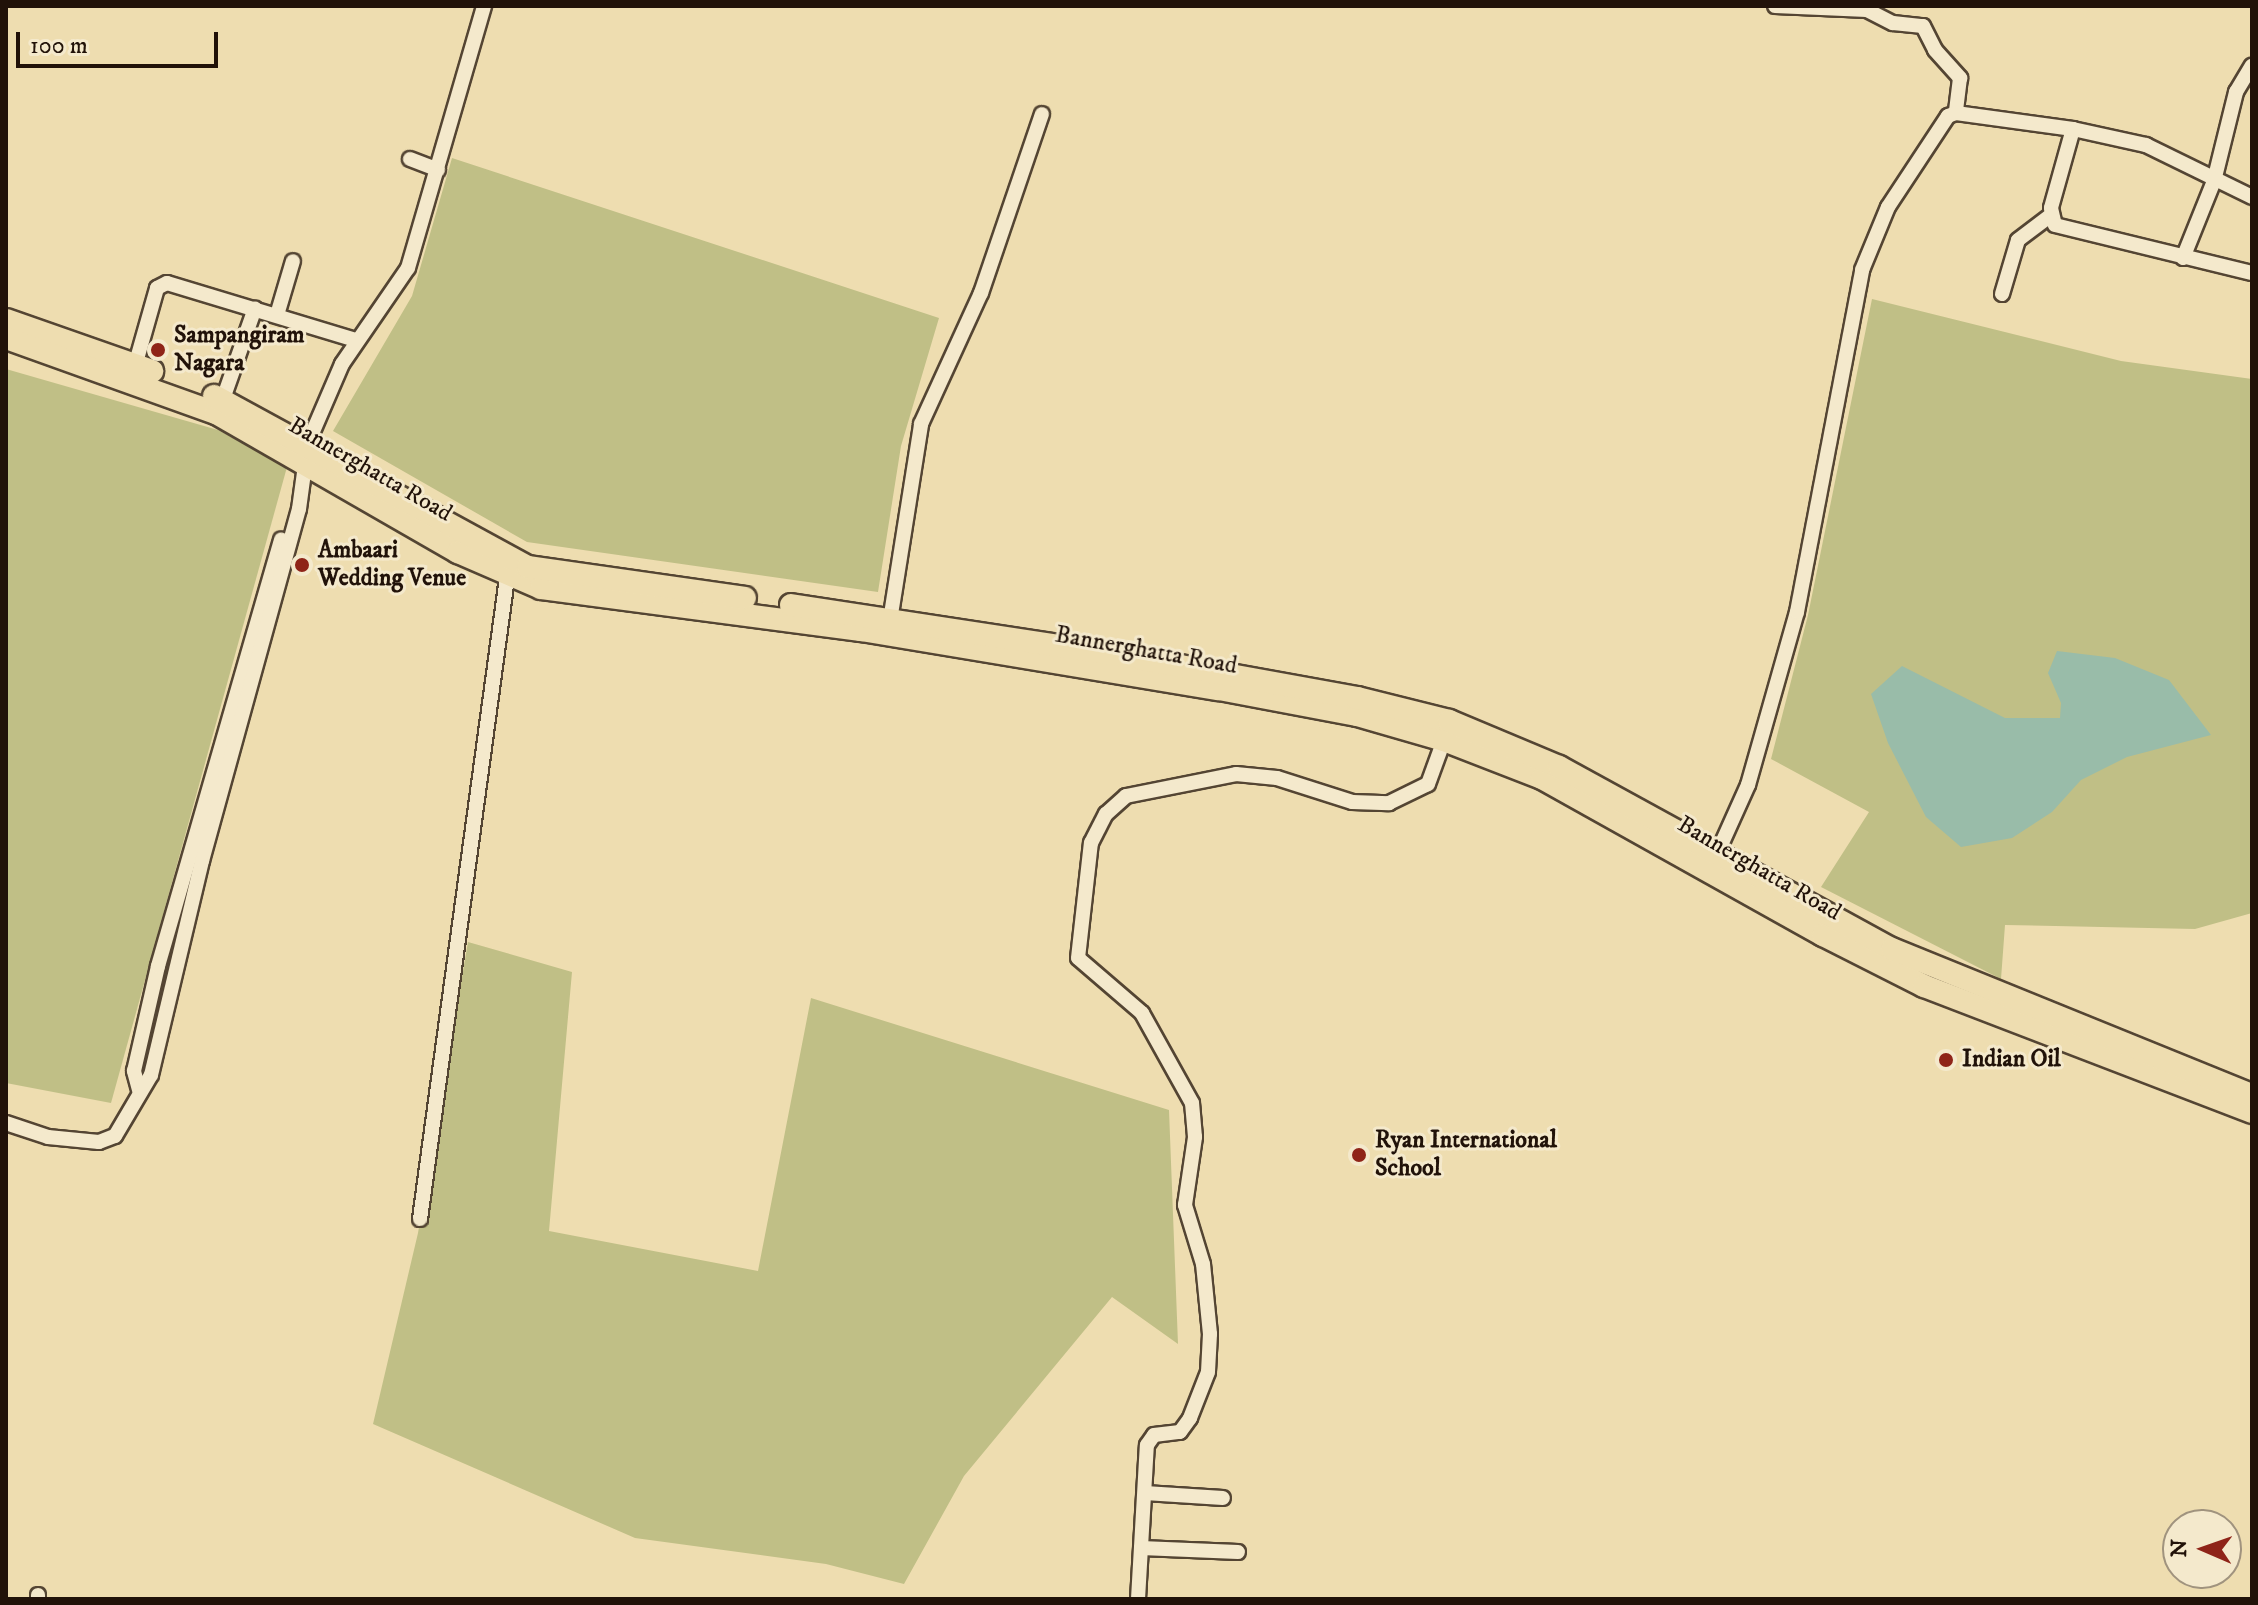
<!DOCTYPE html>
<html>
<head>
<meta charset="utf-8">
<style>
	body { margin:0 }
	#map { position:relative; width:2258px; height:1605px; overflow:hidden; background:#eeddb0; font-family:"IM FELL DW Pica",serif }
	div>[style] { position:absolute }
	.green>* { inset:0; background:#c0bf86 }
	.water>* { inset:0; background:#99bca9 }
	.roads { filter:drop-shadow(2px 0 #544533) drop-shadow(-2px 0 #544533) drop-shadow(0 2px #544533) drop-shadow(0 -2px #544533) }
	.street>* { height:14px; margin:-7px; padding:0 7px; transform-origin:7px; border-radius:7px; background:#f4e9cc }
	.primary>* { height:22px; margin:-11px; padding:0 11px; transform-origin:11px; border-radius:11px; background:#eeddb0 }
	.dots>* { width:22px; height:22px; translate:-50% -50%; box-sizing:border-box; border:4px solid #f4e9cc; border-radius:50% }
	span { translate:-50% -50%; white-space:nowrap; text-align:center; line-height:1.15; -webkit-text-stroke:6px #f4e9cc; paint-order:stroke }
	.poi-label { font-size:24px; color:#211209; font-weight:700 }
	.left { translate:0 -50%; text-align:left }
	.street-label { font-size:24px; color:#211209 }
	.frame { position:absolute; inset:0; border:8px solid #211209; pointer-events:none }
	.north { position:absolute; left:2162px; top:1509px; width:80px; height:80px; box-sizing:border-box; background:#f4e9cc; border:2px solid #a0937e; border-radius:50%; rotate:272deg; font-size:22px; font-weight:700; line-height:32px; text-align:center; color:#211209 }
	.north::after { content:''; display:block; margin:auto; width:28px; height:36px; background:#8f2418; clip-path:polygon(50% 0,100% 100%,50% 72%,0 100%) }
	.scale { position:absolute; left:16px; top:32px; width:202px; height:36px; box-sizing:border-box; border:4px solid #211209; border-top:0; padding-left:10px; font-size:24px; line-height:28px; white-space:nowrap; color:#211209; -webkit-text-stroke:6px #f4e9cc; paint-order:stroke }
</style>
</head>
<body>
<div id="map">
	<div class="green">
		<i style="clip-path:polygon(452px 158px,939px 318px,901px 446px,878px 592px,527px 542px,333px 431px,412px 296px)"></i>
		<i style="clip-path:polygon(1872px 299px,2121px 361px,2252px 379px,2252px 913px,2195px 929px,2005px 925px,2001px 979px,1821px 887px,1869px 812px,1771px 759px,1808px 615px)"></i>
		<i style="clip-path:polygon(6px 369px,218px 430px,287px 467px,111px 1103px,6px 1083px)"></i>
		<i style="clip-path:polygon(468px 942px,572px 972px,549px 1231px,758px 1271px,811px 998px,1169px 1110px,1178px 1344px,1112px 1297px,964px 1476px,904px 1584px,826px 1564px,635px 1538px,373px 1424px,418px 1233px)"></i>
	</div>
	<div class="water">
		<i style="clip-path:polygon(2057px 651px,2115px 658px,2169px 680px,2211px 735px,2127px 757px,2081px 780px,2052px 812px,2012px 838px,1961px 847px,1926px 817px,1888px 743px,1871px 694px,1902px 666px,2005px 718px,2060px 718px,2061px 703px,2048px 673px)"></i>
	</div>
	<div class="roads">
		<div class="street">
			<i style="left:1775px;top:6px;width:92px;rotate:2.5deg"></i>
			<i style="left:1867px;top:10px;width:29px;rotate:27deg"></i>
			<i style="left:1893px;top:23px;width:30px;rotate:6deg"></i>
			<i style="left:1923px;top:26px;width:27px;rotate:63deg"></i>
			<i style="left:1935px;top:50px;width:38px;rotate:48deg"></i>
			<i style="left:1960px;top:78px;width:35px;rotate:97deg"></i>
			<i style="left:2073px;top:129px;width:82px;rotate:105.6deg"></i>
			<i style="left:2051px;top:208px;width:17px;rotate:77deg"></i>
			<i style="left:2055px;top:225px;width:203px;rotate:13.7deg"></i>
			<i style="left:410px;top:159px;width:30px;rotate:21deg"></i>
			<i style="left:2183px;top:258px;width:83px;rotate:-68.1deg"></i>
			<i style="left:2214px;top:181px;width:92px;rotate:-76.1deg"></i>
			<i style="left:2236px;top:92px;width:31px;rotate:-59deg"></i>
			<i style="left:2002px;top:294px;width:56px;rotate:-73.5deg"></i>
			<i style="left:2018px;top:240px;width:40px;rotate:-37deg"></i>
			<i style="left:277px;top:315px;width:56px;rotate:-73.5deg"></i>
			<i style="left:135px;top:366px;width:81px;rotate:-74.2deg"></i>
			<i style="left:157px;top:288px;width:11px;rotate:-27deg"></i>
			<i style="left:167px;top:283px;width:197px;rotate:16.8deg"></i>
			<i style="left:223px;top:399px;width:96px;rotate:-70.6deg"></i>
			<i style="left:889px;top:627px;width:206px;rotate:-81deg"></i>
			<i style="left:921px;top:424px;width:144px;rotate:-65.4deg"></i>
			<i style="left:981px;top:293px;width:189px;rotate:-71.2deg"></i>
			<i style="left:1717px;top:854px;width:76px;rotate:-65.8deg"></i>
			<i style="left:1748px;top:785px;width:180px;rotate:-74.2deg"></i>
			<i style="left:1797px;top:612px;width:348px;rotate:-79.2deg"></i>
			<i style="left:1862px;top:270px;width:68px;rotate:-67.6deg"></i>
			<i style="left:1888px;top:207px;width:109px;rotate:-56.6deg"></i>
			<i style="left:1948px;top:116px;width:9px;rotate:-21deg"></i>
			<i style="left:1956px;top:113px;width:118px;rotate:7.8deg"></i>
			<i style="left:2073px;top:129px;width:75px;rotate:12.4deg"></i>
			<i style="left:2146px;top:145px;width:118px;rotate:26.1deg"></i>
			<i style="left:139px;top:1090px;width:20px;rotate:-105deg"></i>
			<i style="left:134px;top:1071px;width:108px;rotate:-77.1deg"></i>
			<i style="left:158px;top:966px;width:444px;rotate:-73.9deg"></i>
			<i style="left:6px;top:1123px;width:44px;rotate:18.4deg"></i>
			<i style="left:48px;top:1137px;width:51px;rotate:5.6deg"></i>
			<i style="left:99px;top:1142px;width:17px;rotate:-21deg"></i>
			<i style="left:115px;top:1136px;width:71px;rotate:-59.5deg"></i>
			<i style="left:151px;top:1075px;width:220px;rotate:-76.6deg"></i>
			<i style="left:202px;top:861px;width:365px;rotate:-74.6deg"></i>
			<i style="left:299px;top:509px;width:67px;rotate:-82.2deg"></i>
			<i style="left:308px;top:443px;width:86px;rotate:-66.7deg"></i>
			<i style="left:342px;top:364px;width:116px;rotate:-55.5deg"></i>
			<i style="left:408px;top:268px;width:273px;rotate:-73.8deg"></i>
			<i style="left:420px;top:1219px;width:647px;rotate:-82.27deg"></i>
			<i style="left:1145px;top:1493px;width:78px;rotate:3.7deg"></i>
			<i style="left:1141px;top:1548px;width:97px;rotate:2.4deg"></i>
			<i style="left:38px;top:1599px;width:4px;rotate:-90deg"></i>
			<i style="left:1138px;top:1599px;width:154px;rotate:-86.7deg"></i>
			<i style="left:1147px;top:1445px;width:12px;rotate:-55deg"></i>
			<i style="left:1154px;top:1435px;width:26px;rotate:-7deg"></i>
			<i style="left:1180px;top:1432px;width:17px;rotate:-54deg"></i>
			<i style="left:1190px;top:1418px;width:49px;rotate:-68.6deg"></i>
			<i style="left:1208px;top:1372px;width:38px;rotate:-87deg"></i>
			<i style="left:1210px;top:1334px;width:70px;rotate:-95.7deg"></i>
			<i style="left:1203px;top:1264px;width:62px;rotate:-107deg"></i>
			<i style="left:1185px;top:1205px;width:69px;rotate:-81.6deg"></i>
			<i style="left:1195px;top:1137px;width:34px;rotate:-95deg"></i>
			<i style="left:1192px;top:1103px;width:103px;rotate:-119.1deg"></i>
			<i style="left:1142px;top:1013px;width:84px;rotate:-139.3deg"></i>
			<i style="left:1078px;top:958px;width:116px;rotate:-83.6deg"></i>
			<i style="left:1091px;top:843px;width:33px;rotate:-63deg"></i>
			<i style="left:1106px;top:814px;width:27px;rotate:-42deg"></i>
			<i style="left:1126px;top:796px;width:112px;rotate:-11.3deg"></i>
			<i style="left:1236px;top:774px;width:41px;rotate:5.6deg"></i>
			<i style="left:1277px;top:778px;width:79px;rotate:17.7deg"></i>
			<i style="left:1352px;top:802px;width:37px;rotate:2deg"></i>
			<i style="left:1389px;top:803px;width:43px;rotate:-26deg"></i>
			<i style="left:1428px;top:784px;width:47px;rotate:-70deg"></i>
		</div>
		<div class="primary">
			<i style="left:6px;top:320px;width:155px;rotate:19.3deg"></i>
			<i style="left:6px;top:338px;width:223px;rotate:19.7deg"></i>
			<i style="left:216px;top:413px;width:279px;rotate:29.9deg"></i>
			<i style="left:458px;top:552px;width:90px;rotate:23.4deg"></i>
			<i style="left:541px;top:588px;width:323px;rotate:7.5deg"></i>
			<i style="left:861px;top:630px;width:363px;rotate:9.4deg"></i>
			<i style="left:1219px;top:689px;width:140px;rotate:10.7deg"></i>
			<i style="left:1357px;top:715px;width:91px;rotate:16deg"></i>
			<i style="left:1444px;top:740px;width:105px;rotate:21.2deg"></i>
			<i style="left:1542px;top:778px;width:322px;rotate:29.2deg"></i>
			<i style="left:1823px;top:935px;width:113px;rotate:26.8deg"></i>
			<i style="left:1924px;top:986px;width:351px;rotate:21deg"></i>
			<i style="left:214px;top:396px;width:358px;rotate:28.6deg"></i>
			<i style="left:528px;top:567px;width:219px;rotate:8.1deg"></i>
			<i style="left:791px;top:605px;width:355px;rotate:8.7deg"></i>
			<i style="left:1142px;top:659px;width:219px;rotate:10.3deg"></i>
			<i style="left:1357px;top:698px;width:95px;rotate:14deg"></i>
			<i style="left:1449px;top:721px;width:119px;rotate:22.7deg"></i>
			<i style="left:1559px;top:767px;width:379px;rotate:28.7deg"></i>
			<i style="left:1892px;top:949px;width:388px;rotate:22.1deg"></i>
		</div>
	</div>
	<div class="dots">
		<i style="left:158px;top:350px;background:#8f2418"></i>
		<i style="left:302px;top:565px;background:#8f2418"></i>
		<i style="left:1946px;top:1060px;background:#8f2418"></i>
		<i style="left:1359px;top:1155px;background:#8f2418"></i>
	</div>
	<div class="poi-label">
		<span class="left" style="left:174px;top:350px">Sampangiram<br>Nagara</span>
		<span class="left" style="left:318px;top:565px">Ambaari<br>Wedding Venue</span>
		<span class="left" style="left:1962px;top:1060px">Indian Oil</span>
		<span class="left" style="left:1375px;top:1155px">Ryan International<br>School</span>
	</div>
	<div class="street-label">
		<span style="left:370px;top:470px;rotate:30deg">Bannerghatta Road</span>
		<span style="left:1146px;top:651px;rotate:10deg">Bannerghatta Road</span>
		<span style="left:1759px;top:869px;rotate:30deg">Bannerghatta Road</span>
	</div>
	<div class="frame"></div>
	<div class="north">N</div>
	<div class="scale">100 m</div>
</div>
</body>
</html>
